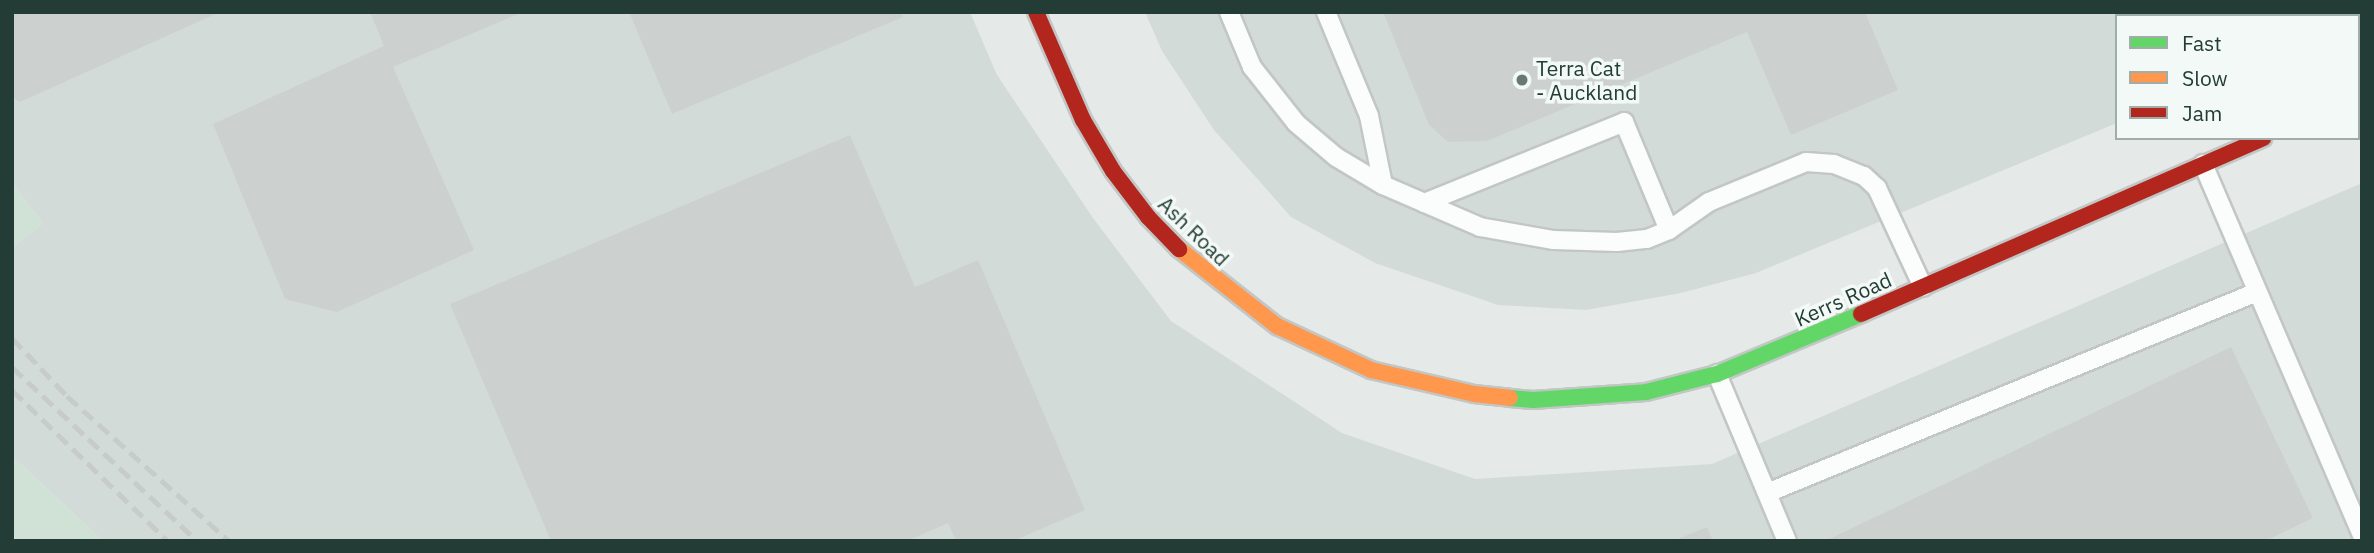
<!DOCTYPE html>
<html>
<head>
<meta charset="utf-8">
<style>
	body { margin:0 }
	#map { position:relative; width:2374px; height:553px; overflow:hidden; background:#e5eae8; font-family:"IBM Plex Sans",sans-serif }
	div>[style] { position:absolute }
	.built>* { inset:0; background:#d3dbd8 }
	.green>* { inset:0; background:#cfe2d5 }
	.building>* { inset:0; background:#ccd1cf }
	.roads { filter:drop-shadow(2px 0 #c2c7c5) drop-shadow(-2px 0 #c2c7c5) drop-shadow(0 2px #c2c7c5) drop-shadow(0 -2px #c2c7c5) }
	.lane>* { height:18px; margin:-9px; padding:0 9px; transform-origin:9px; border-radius:9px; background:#fbfcfc }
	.fast>* { height:16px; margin:-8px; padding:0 8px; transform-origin:8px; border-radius:8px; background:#63d668 }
	.slow>* { height:16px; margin:-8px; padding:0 8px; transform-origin:8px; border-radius:8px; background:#ff974d }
	.jam>* { height:16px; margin:-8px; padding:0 8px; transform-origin:8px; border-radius:8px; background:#b3261e }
	.rail>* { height:5px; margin-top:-2.5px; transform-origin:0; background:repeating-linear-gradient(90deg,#c7cbca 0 14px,transparent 0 21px) }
	.dots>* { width:19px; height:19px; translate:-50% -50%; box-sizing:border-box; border:4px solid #f3f9f6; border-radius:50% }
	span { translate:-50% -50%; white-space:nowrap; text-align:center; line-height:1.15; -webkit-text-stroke:7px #f3f9f6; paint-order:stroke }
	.poi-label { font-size:21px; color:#233c35 }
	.left { translate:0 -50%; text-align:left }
	.street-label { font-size:21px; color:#233c35 }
	.frame { position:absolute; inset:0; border:14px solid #233c35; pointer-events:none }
	.legend { position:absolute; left:2115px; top:14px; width:245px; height:126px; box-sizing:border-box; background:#f3f9f6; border:2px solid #a0ada9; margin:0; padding:9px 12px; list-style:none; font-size:21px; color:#233c35 }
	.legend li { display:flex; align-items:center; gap:14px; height:35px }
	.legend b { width:35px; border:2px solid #a0ada9 }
</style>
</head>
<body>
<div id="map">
	<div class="built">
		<i style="clip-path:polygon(12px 12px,970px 12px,997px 75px,1093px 218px,1171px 321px,1342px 433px,1475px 479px,1712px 464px,2362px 183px,2362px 541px,103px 541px,12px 456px,12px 248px,43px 223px,12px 183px)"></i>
		<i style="clip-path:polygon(1145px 12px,2362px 12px,2362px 21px,2358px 22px,2358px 16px,2117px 16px,2117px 123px,1756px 273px,1681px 293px,1586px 310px,1498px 305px,1375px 263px,1291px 217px,1214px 130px,1162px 51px)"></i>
	</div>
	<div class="green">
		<i style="clip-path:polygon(12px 183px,43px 223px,12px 248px)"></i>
		<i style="clip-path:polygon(12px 456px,103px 541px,17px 541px,12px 535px)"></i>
	</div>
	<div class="building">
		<i style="clip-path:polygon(12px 12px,220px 12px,20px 102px,12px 97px)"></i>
		<i style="clip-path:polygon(370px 12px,523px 12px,393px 67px,474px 250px,337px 312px,285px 299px,213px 124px,384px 46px)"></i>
		<i style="clip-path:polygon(629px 12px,901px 12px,903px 17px,672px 114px)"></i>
		<i style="clip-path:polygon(1383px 12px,1865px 12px,1898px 90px,1791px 135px,1747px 32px,1487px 141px,1448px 142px,1429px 125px)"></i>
		<i style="clip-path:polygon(850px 135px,915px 287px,978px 260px,1085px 510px,1013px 541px,956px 541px,948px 523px,907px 541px,551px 541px,450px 304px)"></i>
		<i style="clip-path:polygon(2231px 347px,2313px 518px,2265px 541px,1825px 541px)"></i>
		<i style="clip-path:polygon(1707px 527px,1713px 541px,1673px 541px)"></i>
	</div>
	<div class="roads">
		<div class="lane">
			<i style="left:1229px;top:12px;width:60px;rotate:67.3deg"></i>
			<i style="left:1252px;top:67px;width:71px;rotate:51.8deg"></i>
			<i style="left:1296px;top:123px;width:52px;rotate:40.4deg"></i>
			<i style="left:1336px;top:157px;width:55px;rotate:30.8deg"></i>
			<i style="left:1326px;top:12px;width:113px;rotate:67.5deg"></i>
			<i style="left:1369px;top:116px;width:70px;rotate:78.5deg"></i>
			<i style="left:1383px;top:185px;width:106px;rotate:23.4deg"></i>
			<i style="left:1480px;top:227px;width:75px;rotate:10deg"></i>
			<i style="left:1554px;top:240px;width:63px;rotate:1.8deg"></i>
			<i style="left:1617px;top:242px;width:30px;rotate:-6deg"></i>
			<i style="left:1647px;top:239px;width:24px;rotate:-22deg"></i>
			<i style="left:1669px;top:230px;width:49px;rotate:-35deg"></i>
			<i style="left:1709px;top:202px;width:105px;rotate:-22.4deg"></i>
			<i style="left:1806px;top:162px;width:28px;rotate:4deg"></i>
			<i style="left:1834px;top:164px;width:32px;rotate:22deg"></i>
			<i style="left:1864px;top:176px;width:18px;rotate:43deg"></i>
			<i style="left:1877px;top:188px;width:109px;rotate:65.1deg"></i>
			<i style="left:2203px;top:164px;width:404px;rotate:66.8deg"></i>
			<i style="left:1424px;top:203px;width:216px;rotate:-22deg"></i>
			<i style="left:1624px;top:122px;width:117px;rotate:67.4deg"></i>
			<i style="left:1717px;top:374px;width:181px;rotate:67.3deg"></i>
			<i style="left:1767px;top:493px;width:530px;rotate:-22.3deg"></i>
		</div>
		<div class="fast">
			<i style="left:1510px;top:398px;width:23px;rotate:5deg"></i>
			<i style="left:1533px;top:400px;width:113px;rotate:-4deg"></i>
			<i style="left:1646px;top:392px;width:73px;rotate:-14.2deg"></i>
			<i style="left:1717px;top:374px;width:156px;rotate:-22.6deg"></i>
		</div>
		<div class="slow">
			<i style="left:2358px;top:98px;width:4px;rotate:-27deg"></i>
			<i style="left:1179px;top:249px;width:125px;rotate:38.2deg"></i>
			<i style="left:1277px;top:326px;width:104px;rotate:25.1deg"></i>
			<i style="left:1371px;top:370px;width:106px;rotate:13.1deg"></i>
			<i style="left:1474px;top:394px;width:36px;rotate:6deg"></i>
		</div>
		<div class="jam">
			<i style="left:1036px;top:12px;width:118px;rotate:66.5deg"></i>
			<i style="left:1083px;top:120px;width:59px;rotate:59.5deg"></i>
			<i style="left:1113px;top:171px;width:58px;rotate:52.7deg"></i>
			<i style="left:1148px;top:217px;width:45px;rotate:45.9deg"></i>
			<i style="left:1861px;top:314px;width:439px;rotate:-23.6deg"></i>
		</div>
	</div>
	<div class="rail">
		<i style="left:12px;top:338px;width:80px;rotate:46.5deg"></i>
		<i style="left:67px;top:396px;width:217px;rotate:41.8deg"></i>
		<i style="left:12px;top:367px;width:254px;rotate:43.2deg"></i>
		<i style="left:12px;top:390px;width:217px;rotate:44.1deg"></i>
	</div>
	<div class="dots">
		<i style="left:1522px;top:80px;background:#677974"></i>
	</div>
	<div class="poi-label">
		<span class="left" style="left:1536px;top:80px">Terra Cat<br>- Auckland</span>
	</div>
	<div class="street-label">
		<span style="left:1194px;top:231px;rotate:44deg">Ash Road</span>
		<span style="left:1843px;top:299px;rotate:-24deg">Kerrs Road</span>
	</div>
	<div class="frame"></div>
	<ul class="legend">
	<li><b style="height:9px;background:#63d668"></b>Fast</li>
	<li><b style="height:9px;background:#ff974d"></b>Slow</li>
	<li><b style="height:9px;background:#b3261e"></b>Jam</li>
	</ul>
</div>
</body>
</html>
